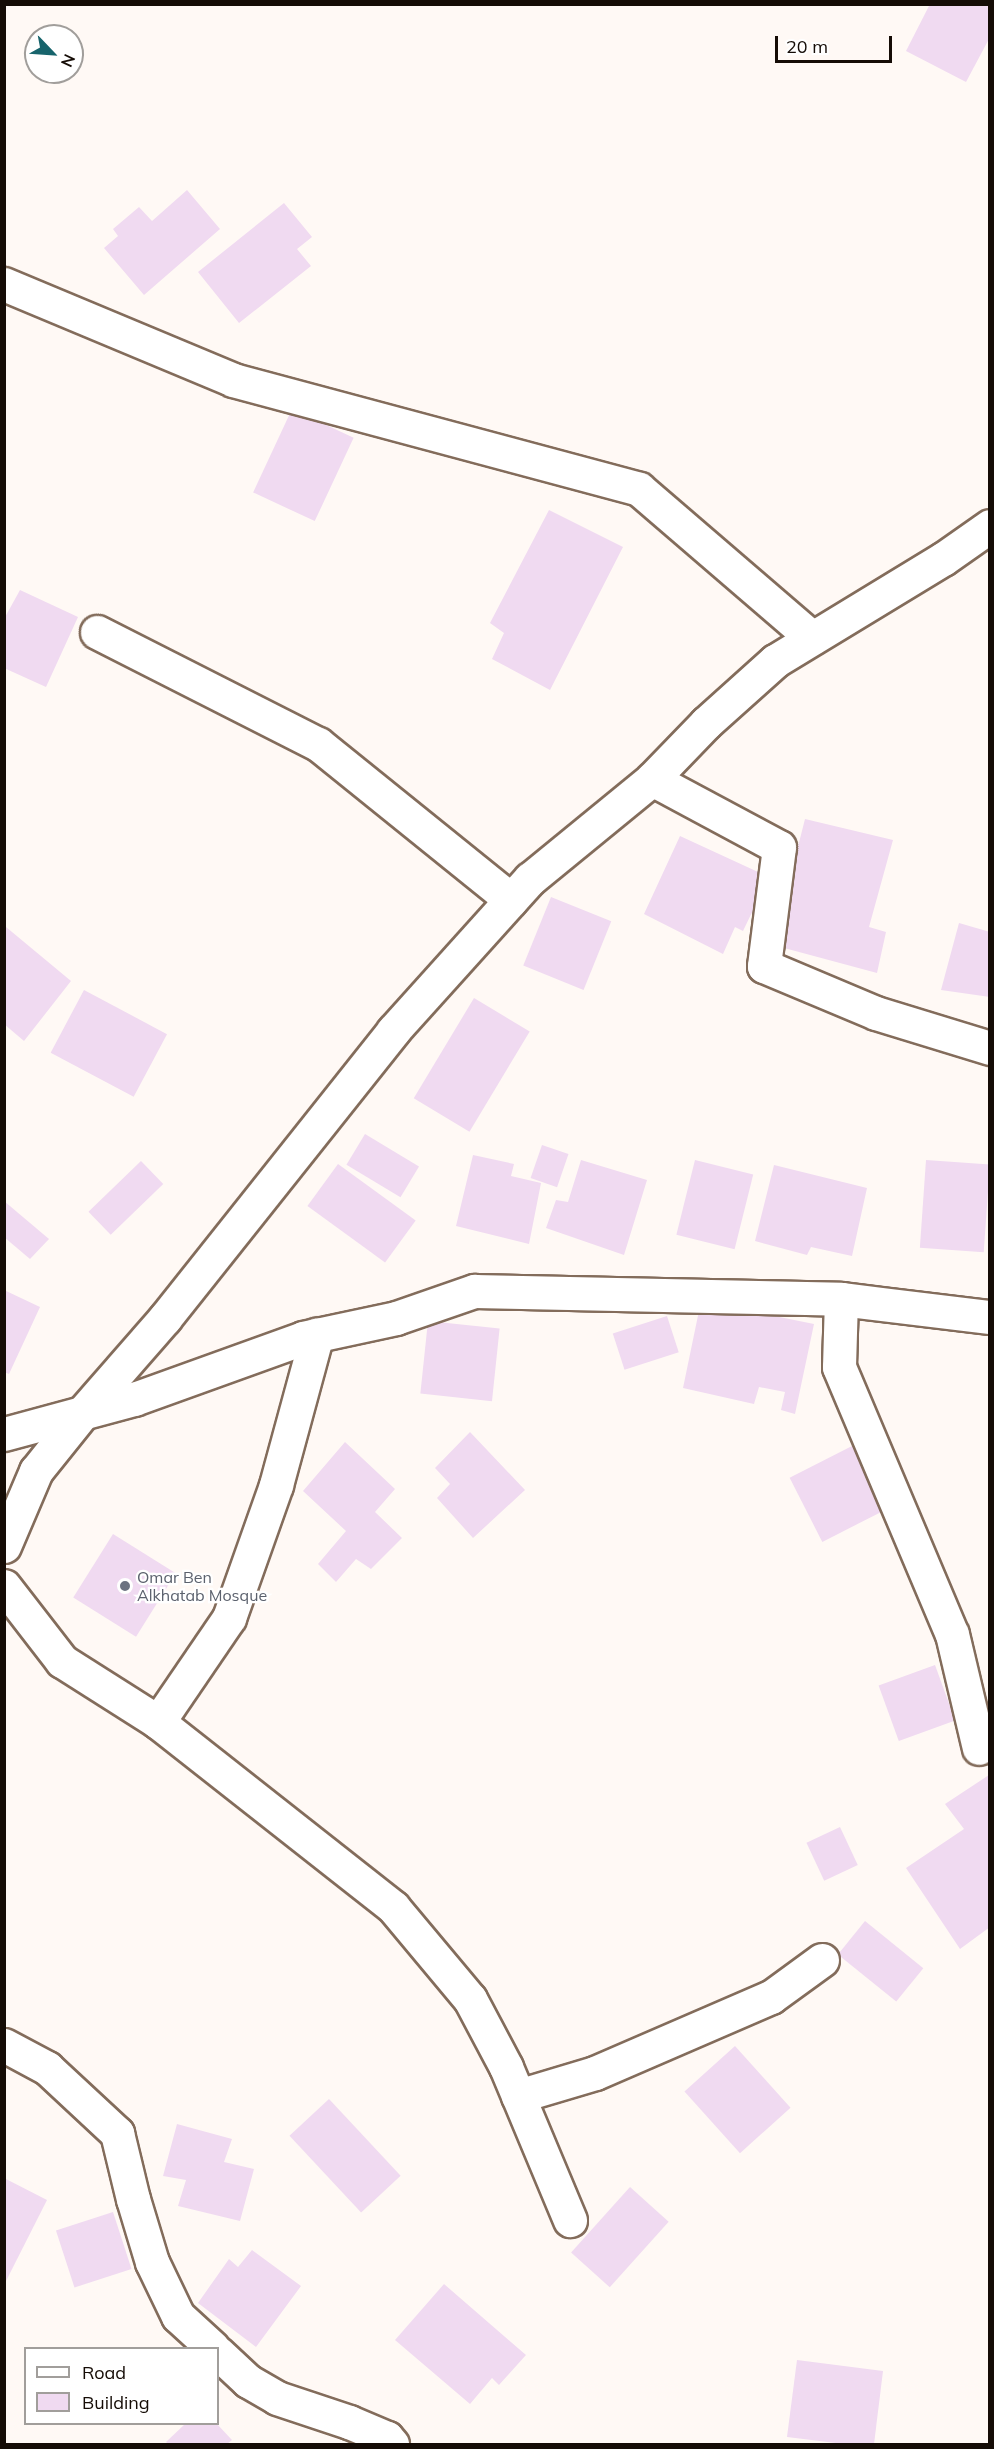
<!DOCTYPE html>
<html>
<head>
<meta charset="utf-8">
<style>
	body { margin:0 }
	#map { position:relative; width:994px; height:2449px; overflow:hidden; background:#fff9f5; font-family:Mulish,sans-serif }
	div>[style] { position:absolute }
	.building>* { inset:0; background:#f0daf1; transform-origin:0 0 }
	.roads { filter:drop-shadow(2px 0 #836c5b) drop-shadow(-2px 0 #836c5b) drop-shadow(0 2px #836c5b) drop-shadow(0 -2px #836c5b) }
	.minor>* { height:33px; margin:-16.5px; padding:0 16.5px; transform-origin:16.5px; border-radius:16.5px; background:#fff }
	.dots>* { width:16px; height:16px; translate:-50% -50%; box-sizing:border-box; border:3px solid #fff; border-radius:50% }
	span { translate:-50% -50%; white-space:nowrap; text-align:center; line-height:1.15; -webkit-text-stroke:4.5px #fff; paint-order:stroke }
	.worship-label { font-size:16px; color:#5b616d }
	.left { translate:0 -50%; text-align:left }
	.frame { position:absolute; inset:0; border:6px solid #150c06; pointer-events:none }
	.legend { position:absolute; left:24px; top:2347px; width:195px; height:78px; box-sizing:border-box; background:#fff; border:2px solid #a19e9b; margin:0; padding:8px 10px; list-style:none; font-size:18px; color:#150c06 }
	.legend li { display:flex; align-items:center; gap:12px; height:30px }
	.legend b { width:30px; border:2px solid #a19e9b }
	.north { position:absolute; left:24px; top:24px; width:60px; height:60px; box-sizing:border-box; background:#fff; border:2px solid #a19e9b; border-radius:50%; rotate:115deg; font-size:16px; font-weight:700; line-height:24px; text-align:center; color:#150c06 }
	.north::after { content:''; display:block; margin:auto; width:21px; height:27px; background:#17646c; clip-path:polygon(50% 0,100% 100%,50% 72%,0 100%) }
	.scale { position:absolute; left:775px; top:36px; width:117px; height:27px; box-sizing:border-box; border:3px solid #150c06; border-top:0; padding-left:8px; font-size:18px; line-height:21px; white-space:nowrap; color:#150c06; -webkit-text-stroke:4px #fff; paint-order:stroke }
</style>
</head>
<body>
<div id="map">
	<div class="building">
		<i style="clip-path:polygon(930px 4px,990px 4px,990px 37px,966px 82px,906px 51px)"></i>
		<i style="clip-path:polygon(187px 190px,220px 229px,144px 295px,104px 248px,118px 236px,113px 229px,139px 207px,152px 221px)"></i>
		<i style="clip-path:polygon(284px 203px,312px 237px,297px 249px,311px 266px,239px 323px,198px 272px)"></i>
		<i style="left:292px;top:409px;width:68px;height:92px;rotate:25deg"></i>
		<i style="clip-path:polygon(549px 510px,623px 547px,550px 690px,492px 659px,504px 633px,490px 623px)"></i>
		<i style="clip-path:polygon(20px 590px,78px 617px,46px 687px,4px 668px,4px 619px)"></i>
		<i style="clip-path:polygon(805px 819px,893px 840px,869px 927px,886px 932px,877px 973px,773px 945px)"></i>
		<i style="clip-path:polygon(680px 836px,769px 877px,743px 931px,735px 927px,723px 954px,644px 914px)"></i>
		<i style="left:551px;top:897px;width:65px;height:74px;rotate:22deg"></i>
		<i style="clip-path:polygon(959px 923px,990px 932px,990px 997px,941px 990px)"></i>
		<i style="clip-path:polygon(6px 927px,71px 981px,24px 1041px,4px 1024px)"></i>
		<i style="left:84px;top:990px;width:94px;height:71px;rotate:28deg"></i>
		<i style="left:474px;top:998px;width:65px;height:117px;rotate:31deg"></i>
		<i style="left:365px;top:1134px;width:63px;height:36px;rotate:31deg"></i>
		<i style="left:542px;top:1145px;width:28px;height:35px;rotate:19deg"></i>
		<i style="clip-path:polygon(473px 1155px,514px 1164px,511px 1176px,541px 1183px,529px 1244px,456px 1226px)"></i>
		<i style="clip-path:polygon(581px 1160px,647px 1180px,624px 1255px,546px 1228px,556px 1200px,568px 1202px)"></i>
		<i style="left:695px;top:1160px;width:60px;height:77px;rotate:14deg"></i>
		<i style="left:926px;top:1160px;width:64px;height:88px;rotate:4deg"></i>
		<i style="left:141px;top:1161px;width:32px;height:73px;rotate:46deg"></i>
		<i style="left:338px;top:1164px;width:96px;height:52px;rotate:36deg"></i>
		<i style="clip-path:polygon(774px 1165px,867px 1188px,852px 1256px,811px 1247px,807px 1255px,755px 1241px)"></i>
		<i style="clip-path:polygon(4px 1201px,49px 1239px,30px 1259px,4px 1237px)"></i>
		<i style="clip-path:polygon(4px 1290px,40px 1307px,9px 1374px,4px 1372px)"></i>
		<i style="clip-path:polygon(701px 1301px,814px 1324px,795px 1414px,781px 1410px,785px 1392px,759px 1387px,754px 1404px,683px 1388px)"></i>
		<i style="left:667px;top:1316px;width:38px;height:57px;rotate:72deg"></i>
		<i style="left:428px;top:1321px;width:72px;height:73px;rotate:6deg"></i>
		<i style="clip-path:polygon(470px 1432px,525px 1490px,473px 1538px,437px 1498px,450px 1484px,435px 1468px)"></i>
		<i style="clip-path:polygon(345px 1442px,395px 1489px,375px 1512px,402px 1538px,371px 1569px,356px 1559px,336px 1582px,318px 1564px,346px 1531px,303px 1491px)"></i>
		<i style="left:852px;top:1446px;width:72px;height:70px;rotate:63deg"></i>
		<i style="left:113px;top:1534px;width:74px;height:75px;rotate:32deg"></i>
		<i style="left:935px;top:1665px;width:59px;height:60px;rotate:70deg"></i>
		<i style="clip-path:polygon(989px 1775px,990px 1927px,960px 1949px,906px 1868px,964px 1829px,945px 1804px)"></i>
		<i style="left:840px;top:1827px;width:42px;height:37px;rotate:65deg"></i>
		<i style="left:865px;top:1921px;width:75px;height:43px;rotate:39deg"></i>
		<i style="left:735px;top:2046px;width:83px;height:68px;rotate:48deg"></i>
		<i style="left:329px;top:2099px;width:105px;height:54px;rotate:47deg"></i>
		<i style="clip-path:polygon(177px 2124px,232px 2139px,224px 2162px,254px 2169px,240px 2221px,178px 2206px,186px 2180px,163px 2176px)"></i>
		<i style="clip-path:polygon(4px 2178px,47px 2200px,4px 2285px)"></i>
		<i style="left:630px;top:2187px;width:52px;height:88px;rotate:42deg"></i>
		<i style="left:113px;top:2212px;width:60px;height:60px;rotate:72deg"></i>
		<i style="clip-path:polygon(252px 2250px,301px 2286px,256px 2347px,198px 2303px,229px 2259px,238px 2267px)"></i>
		<i style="clip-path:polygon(444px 2284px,526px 2355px,499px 2385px,492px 2378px,470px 2404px,395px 2340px)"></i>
		<i style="clip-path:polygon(797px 2360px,883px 2371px,874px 2444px,844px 2444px,787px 2437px)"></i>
		<i style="clip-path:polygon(185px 2424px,217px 2424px,232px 2440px,227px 2444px,168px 2444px,166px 2442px)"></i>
	</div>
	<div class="roads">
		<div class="minor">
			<i style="left:4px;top:284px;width:248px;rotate:22.7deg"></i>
			<i style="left:233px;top:380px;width:420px;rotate:15deg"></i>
			<i style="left:639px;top:489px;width:228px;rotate:40.7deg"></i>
			<i style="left:97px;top:632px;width:248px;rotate:26.9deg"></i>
			<i style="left:318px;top:744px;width:248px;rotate:38.9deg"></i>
			<i style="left:652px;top:779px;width:144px;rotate:28.2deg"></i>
			<i style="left:779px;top:847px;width:120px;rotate:97.2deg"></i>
			<i style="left:764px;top:966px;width:121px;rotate:22.8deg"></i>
			<i style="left:876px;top:1013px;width:119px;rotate:17.1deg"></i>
			<i style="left:841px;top:1299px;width:68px;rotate:91.7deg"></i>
			<i style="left:839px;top:1367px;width:290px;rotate:67.1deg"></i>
			<i style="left:952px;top:1634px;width:117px;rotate:76.7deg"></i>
			<i style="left:4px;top:1434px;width:135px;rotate:-15.1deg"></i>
			<i style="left:134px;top:1399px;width:180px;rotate:-19.8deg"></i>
			<i style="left:303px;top:1338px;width:95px;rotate:-12.1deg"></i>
			<i style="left:396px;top:1318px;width:83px;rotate:-19.1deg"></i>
			<i style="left:474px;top:1291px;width:367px;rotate:1.2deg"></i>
			<i style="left:841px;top:1299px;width:150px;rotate:6.9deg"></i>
			<i style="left:4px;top:1546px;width:82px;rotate:-66.9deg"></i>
			<i style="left:36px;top:1471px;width:77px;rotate:-51.3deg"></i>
			<i style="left:84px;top:1411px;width:123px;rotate:-48.9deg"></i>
			<i style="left:165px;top:1318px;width:367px;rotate:-51.5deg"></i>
			<i style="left:393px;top:1031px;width:205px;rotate:-48deg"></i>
			<i style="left:530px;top:879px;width:158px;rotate:-39.3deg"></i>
			<i style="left:652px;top:779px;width:78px;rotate:-46deg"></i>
			<i style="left:706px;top:723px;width:93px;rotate:-41.9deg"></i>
			<i style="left:775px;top:661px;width:197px;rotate:-31.3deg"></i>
			<i style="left:943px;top:559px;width:57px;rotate:-35.1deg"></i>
			<i style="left:4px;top:1586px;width:95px;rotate:52.3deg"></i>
			<i style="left:62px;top:1661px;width:114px;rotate:32.4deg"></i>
			<i style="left:158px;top:1722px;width:299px;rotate:38.2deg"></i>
			<i style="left:393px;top:1907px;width:120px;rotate:50.1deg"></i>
			<i style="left:470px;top:1999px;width:77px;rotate:62.1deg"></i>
			<i style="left:506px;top:2067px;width:166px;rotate:67.3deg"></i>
			<i style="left:158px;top:1722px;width:126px;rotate:-55.7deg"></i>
			<i style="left:229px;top:1618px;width:141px;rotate:-70.5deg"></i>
			<i style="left:276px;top:1485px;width:156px;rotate:-74.8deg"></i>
			<i style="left:4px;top:2045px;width:49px;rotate:28.1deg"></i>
			<i style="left:47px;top:2068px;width:96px;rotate:42.9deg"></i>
			<i style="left:117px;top:2133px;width:68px;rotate:76.4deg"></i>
			<i style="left:133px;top:2199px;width:66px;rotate:73.2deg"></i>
			<i style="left:152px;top:2262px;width:60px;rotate:64.3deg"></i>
			<i style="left:178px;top:2316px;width:47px;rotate:42.4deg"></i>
			<i style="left:518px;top:2096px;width:80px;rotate:-16.6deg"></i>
			<i style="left:595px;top:2073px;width:192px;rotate:-23.4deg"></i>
			<i style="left:771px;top:1997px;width:63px;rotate:-36deg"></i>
			<i style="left:218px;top:2353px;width:41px;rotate:43deg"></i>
			<i style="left:248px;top:2381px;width:34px;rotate:30deg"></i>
			<i style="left:277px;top:2398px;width:76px;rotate:18.4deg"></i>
			<i style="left:349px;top:2422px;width:41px;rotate:22.8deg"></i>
			<i style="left:387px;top:2438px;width:8px;rotate:50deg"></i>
		</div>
	</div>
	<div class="dots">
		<i style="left:125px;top:1586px;background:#6b7280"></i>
	</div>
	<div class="worship-label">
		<span class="left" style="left:137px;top:1586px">Omar Ben<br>Alkhatab Mosque</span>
	</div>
	<div class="frame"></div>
	<ul class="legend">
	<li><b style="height:8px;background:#fff"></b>Road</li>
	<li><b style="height:16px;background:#f0daf1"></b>Building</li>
	</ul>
	<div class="north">N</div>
	<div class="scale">20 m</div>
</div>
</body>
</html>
